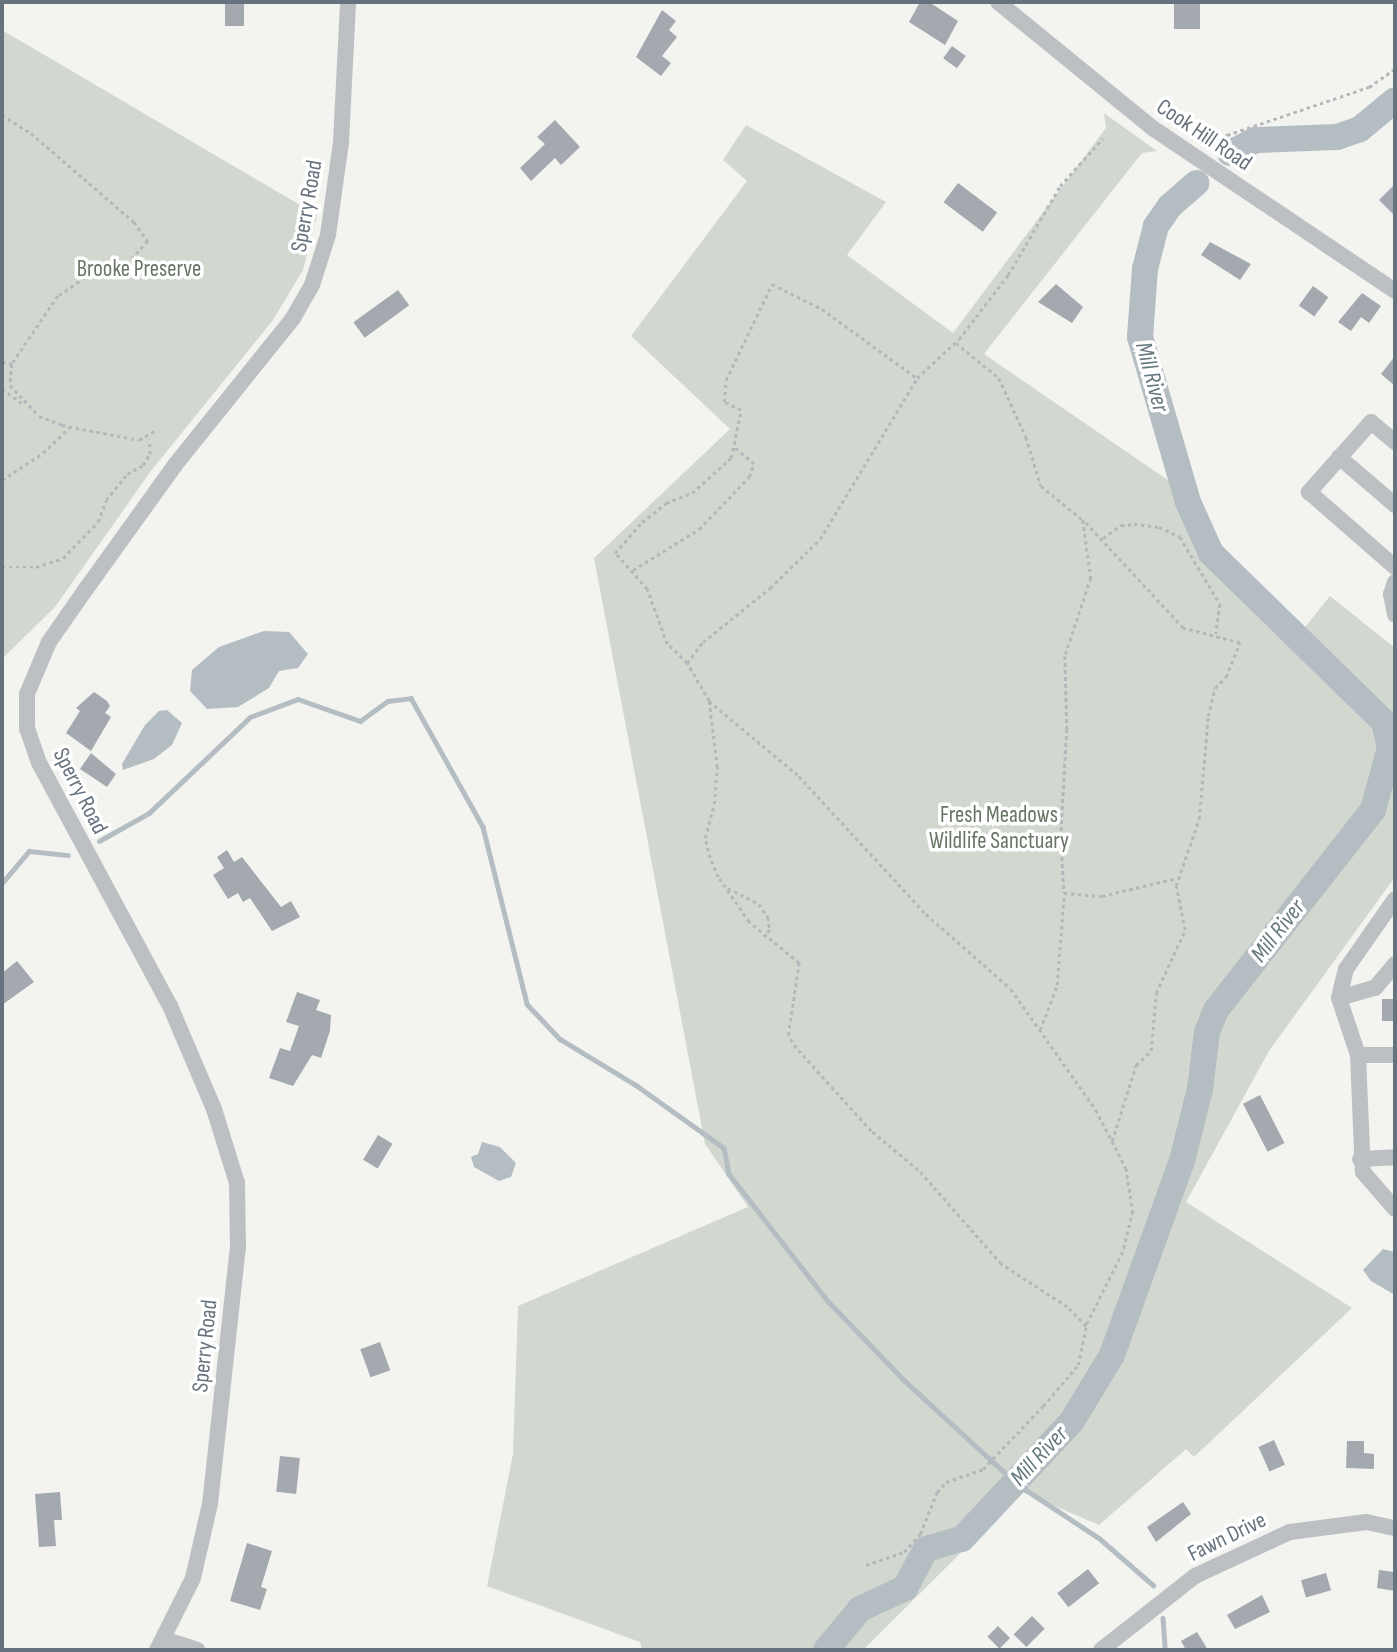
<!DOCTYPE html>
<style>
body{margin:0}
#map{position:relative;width:1397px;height:1652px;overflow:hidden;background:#f3f3f0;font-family:"Sofia Sans Condensed",sans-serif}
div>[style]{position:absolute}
.green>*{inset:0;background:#d2d8d0}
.water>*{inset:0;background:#b4bec2}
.stream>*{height:4.5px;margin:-2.25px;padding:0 2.25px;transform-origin:2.25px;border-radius:2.25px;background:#b4bec2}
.river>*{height:26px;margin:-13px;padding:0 13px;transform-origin:13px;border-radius:13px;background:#b4bec2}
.building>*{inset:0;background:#a3a9ae;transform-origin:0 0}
.path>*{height:2.5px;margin-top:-1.25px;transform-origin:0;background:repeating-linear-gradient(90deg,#b5b8ba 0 3.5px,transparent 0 7px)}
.minor>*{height:16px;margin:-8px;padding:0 8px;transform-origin:8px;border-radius:8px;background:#bdc0c3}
span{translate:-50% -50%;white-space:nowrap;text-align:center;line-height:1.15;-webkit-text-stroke:7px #fff;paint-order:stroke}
.street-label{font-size:23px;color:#66727d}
.park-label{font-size:23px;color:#677564}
.water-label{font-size:24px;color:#677981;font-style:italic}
.frame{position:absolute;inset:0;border:4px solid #66727d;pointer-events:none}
</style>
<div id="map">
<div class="green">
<i style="clip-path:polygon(2px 30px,317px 215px,303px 270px,273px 320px,151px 471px,55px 607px,2px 659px)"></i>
<i style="clip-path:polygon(1104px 113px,1157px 151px,1142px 153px,984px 354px,1178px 487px,1198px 507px,1236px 573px,1298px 636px,1330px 596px,1395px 648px,1395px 877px,1269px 1051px,1186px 1202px,1352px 1308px,1194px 1457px,1186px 1449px,1099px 1525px,1022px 1492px,863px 1650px,642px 1650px,640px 1642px,487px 1586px,513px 1454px,518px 1306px,748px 1207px,705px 1144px,594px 558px,730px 429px,631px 336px,747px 181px,723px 160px,746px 125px,886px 202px,847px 255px,953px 333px,1106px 128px)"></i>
</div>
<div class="water">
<i style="clip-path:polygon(264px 631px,289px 632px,308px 654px,298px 668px,279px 671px,269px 688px,238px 707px,207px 709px,190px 691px,192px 670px,219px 647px)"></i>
<i style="clip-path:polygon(167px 710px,182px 723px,172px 745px,154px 759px,123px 770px,122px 764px,145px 725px,159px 711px)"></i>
<i style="clip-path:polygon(482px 1142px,500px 1147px,516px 1163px,511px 1177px,499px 1181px,474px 1167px,471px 1157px,478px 1154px)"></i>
<i style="clip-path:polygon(1383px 1249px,1395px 1252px,1395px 1295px,1371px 1281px,1363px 1270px)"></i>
</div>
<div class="stream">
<i style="left:99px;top:841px;width:57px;rotate:-29.2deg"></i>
<i style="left:149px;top:813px;width:139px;rotate:-43.5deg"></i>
<i style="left:250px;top:717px;width:51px;rotate:-20.6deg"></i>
<i style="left:298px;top:699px;width:66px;rotate:19.5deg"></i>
<i style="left:360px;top:721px;width:34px;rotate:-36deg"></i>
<i style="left:388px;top:701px;width:23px;rotate:-7deg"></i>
<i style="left:411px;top:698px;width:148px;rotate:60.8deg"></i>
<i style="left:483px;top:827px;width:182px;rotate:76deg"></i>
<i style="left:527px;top:1004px;width:48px;rotate:46.7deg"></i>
<i style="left:560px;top:1039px;width:89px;rotate:31.2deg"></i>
<i style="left:636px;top:1085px;width:108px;rotate:35.6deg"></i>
<i style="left:724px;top:1148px;width:26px;rotate:79deg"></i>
<i style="left:729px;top:1174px;width:161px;rotate:52.1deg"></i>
<i style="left:828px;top:1301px;width:111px;rotate:46.1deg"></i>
<i style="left:905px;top:1381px;width:152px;rotate:42.6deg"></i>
<i style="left:1017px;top:1484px;width:98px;rotate:33.4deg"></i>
<i style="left:1099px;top:1538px;width:72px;rotate:41deg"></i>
<i style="left:2px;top:883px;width:42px;rotate:-49.8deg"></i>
<i style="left:29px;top:851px;width:39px;rotate:6deg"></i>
<i style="left:1163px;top:1618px;width:32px;rotate:86deg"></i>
</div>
<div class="river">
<i style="left:1230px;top:153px;width:29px;rotate:-27deg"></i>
<i style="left:1256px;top:140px;width:81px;rotate:-2.1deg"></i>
<i style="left:1337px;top:137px;width:24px;rotate:-19deg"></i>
<i style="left:1360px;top:129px;width:45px;rotate:-39.6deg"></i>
<i style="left:826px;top:1650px;width:53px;rotate:-50.3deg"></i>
<i style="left:860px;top:1609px;width:50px;rotate:-25deg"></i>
<i style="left:905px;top:1588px;width:44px;rotate:-61.7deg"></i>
<i style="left:926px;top:1549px;width:37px;rotate:-16deg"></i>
<i style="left:962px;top:1539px;width:161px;rotate:-47deg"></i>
<i style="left:1072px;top:1421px;width:77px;rotate:-58.8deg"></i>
<i style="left:1112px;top:1355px;width:206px;rotate:-70.2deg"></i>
<i style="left:1182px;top:1161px;width:74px;rotate:-76deg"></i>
<i style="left:1200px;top:1089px;width:57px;rotate:-83deg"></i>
<i style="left:1207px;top:1032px;width:24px;rotate:-68deg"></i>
<i style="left:1216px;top:1010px;width:254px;rotate:-51.9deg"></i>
<i style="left:1373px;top:810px;width:64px;rotate:-74.7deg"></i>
<i style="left:1390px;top:748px;width:27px;rotate:-103deg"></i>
<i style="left:1384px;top:722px;width:242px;rotate:-135.7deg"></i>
<i style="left:1211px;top:553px;width:56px;rotate:-114.3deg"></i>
<i style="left:1188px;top:502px;width:172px;rotate:-106.2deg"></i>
<i style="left:1140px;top:337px;width:68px;rotate:-85.8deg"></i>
<i style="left:1145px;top:269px;width:44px;rotate:-75.7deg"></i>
<i style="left:1156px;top:226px;width:24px;rotate:-55deg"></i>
<i style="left:1170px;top:206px;width:35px;rotate:-41deg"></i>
</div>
<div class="building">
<i style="left:225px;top:2px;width:19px;height:24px"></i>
<i style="clip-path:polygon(920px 2px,929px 2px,958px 21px,945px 45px,909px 22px)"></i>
<i style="left:1174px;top:2px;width:26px;height:27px"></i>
<i style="clip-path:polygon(662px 10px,676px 21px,669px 30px,677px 37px,662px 56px,671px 63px,661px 76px,636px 57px)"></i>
<i style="left:952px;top:46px;width:17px;height:15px;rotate:36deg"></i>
<i style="clip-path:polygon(555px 120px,580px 147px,561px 165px,555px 158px,531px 181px,520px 168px,545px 144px,537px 137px)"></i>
<i style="left:958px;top:183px;width:49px;height:24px;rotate:37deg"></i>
<i style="clip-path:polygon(1395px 184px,1395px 216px,1379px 200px)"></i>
<i style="clip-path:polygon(1210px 242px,1251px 264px,1240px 280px,1201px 255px)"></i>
<i style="clip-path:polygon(1056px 284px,1083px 307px,1072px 323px,1038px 302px)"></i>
<i style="left:1313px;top:286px;width:19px;height:24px;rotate:36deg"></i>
<i style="left:398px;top:290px;width:19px;height:55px;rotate:54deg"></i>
<i style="clip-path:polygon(1362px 293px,1381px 306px,1369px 323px,1361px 317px,1351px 331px,1338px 322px)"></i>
<i style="clip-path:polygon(1395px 356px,1395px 386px,1381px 374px)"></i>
<i style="clip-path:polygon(94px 692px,107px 701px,110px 706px,105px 713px,111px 717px,91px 751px,66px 733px,80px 711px,76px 708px)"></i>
<i style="clip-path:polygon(91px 753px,116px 774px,107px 787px,80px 769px)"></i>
<i style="clip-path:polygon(227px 850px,234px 862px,242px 857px,281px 907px,291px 901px,300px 917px,272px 931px,250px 898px,243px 902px,238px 893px,228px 899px,213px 875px,224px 868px,217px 857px)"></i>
<i style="clip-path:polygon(17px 961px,34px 982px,2px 1005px,2px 973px)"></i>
<i style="clip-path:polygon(297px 992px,320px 1000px,316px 1010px,331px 1015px,330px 1031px,321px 1058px,312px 1055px,293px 1086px,269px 1078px,280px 1048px,290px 1051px,299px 1026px,286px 1022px)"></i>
<i style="left:1395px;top:999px;width:22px;height:13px;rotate:90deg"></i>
<i style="left:1260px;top:1095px;width:54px;height:19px;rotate:63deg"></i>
<i style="left:378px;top:1135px;width:17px;height:29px;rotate:31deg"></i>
<i style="left:380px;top:1342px;width:30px;height:21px;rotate:70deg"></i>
<i style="left:1274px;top:1440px;width:27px;height:17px;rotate:66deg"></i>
<i style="clip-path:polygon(1347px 1441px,1364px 1441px,1364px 1453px,1374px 1454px,1374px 1469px,1346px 1468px)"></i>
<i style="left:280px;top:1456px;width:20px;height:36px;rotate:6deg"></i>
<i style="clip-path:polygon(60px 1492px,62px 1520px,54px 1520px,56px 1546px,39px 1547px,35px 1494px)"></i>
<i style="clip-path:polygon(1183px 1502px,1191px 1514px,1156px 1542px,1147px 1527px)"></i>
<i style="clip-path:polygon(247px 1543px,272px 1551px,261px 1587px,267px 1589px,260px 1610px,230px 1601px)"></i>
<i style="left:1088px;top:1569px;width:18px;height:39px;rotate:52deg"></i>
<i style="clip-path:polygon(1379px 1570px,1395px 1572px,1395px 1591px,1377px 1588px)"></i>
<i style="left:1326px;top:1573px;width:18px;height:26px;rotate:74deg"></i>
<i style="clip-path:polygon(1262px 1595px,1270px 1612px,1235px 1629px,1227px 1615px)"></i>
<i style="left:1032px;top:1616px;width:18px;height:26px;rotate:45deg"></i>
<i style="left:998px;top:1626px;width:17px;height:15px;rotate:45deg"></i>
<i style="clip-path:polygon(1197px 1632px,1208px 1650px,1186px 1650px,1181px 1641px)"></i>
</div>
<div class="path">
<i style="left:2px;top:115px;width:34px;rotate:32deg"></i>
<i style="left:31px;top:133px;width:136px;rotate:40.8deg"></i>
<i style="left:134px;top:222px;width:24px;rotate:54deg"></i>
<i style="left:148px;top:241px;width:30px;rotate:132deg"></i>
<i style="left:128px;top:263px;width:39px;rotate:163deg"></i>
<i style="left:91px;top:274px;width:40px;rotate:146deg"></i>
<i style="left:58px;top:296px;width:82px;rotate:124.1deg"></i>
<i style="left:12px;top:364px;width:21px;rotate:95deg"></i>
<i style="left:10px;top:385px;width:42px;rotate:46.9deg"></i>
<i style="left:39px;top:416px;width:25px;rotate:21deg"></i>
<i style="left:62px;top:425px;width:78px;rotate:11deg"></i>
<i style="left:139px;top:440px;width:20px;rotate:-30deg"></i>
<i style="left:1205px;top:146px;width:25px;rotate:-27deg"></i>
<i style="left:1227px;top:135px;width:150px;rotate:-18.7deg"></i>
<i style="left:1369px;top:87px;width:32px;rotate:-35deg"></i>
<i style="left:956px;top:343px;width:55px;rotate:39.1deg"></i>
<i style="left:999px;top:378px;width:65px;rotate:65.4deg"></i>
<i style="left:1026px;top:437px;width:51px;rotate:73deg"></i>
<i style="left:1041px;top:486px;width:54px;rotate:39deg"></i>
<i style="left:2px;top:362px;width:10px;rotate:11deg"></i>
<i style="left:2px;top:389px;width:24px;rotate:35deg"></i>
<i style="left:2px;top:480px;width:49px;rotate:-33.4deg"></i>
<i style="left:43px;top:453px;width:40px;rotate:-44deg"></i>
<i style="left:1103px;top:538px;width:22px;rotate:-36deg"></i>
<i style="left:1121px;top:525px;width:13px;rotate:-4deg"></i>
<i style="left:1134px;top:524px;width:25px;rotate:7deg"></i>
<i style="left:1159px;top:527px;width:23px;rotate:25deg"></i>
<i style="left:1180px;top:537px;width:78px;rotate:59.2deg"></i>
<i style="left:1220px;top:604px;width:30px;rotate:98deg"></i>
<i style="left:2px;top:567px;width:34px"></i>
<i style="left:36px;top:567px;width:28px;rotate:-18deg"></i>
<i style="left:63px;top:558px;width:50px;rotate:-45.8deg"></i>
<i style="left:98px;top:522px;width:23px;rotate:-70deg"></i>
<i style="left:106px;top:500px;width:33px;rotate:-51deg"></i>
<i style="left:127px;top:474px;width:18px;rotate:-29deg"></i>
<i style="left:143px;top:465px;width:13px;rotate:-58deg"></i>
<i style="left:150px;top:454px;width:15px;rotate:-94deg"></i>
<i style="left:633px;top:570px;width:78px;rotate:-31.8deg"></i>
<i style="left:699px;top:529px;width:72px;rotate:-46.1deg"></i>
<i style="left:749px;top:477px;width:14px;rotate:-69deg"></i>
<i style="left:754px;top:464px;width:25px;rotate:-140deg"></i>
<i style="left:687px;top:663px;width:26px;rotate:-53deg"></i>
<i style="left:703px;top:642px;width:86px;rotate:-38.9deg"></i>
<i style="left:770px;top:588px;width:70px;rotate:-44.4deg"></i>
<i style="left:820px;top:539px;width:188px;rotate:-58.9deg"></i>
<i style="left:917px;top:378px;width:57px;rotate:-42.9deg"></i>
<i style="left:959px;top:339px;width:81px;rotate:-52.6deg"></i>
<i style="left:1008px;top:275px;width:103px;rotate:-59.7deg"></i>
<i style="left:1060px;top:186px;width:64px;rotate:-48.1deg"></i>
<i style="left:709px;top:701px;width:117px;rotate:39.8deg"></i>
<i style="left:799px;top:776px;width:188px;rotate:47.4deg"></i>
<i style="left:926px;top:914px;width:113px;rotate:41.4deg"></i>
<i style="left:1011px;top:989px;width:148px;rotate:54.9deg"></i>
<i style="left:1096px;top:1110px;width:65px;rotate:62.7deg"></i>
<i style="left:1126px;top:1168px;width:44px;rotate:80.8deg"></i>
<i style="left:1133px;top:1211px;width:42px;rotate:103.7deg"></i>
<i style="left:1123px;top:1252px;width:83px;rotate:116.6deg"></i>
<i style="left:728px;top:888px;width:35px;rotate:27deg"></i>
<i style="left:759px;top:904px;width:16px;rotate:55deg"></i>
<i style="left:768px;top:917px;width:13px;rotate:81deg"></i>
<i style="left:770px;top:930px;width:9px;rotate:131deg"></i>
<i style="left:1040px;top:1030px;width:48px;rotate:-69.3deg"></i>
<i style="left:1057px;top:985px;width:92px;rotate:-85.6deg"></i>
<i style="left:1112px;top:1141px;width:80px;rotate:-72.5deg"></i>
<i style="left:1136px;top:1065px;width:21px;rotate:-43deg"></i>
<i style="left:1151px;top:1051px;width:58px;rotate:-85.1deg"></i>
<i style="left:1156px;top:993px;width:69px;rotate:-65.3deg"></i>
<i style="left:1185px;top:930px;width:45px;rotate:-101.6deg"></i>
<i style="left:1176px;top:886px;width:71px;rotate:-71.1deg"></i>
<i style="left:1199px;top:819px;width:103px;rotate:-85deg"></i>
<i style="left:1208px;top:716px;width:29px;rotate:-76deg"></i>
<i style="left:1215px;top:688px;width:16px;rotate:-45deg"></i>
<i style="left:1226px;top:677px;width:37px;rotate:-68deg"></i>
<i style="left:1240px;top:643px;width:59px;rotate:-165.3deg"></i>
<i style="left:1183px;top:628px;width:147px;rotate:-132.8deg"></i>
<i style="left:1083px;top:520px;width:59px;rotate:82.1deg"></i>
<i style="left:1091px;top:578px;width:82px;rotate:108.4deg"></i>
<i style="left:1065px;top:656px;width:73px;rotate:88.4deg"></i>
<i style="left:1067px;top:729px;width:107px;rotate:93.2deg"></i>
<i style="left:1061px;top:836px;width:57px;rotate:87deg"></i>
<i style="left:1064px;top:893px;width:38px;rotate:5deg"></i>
<i style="left:1102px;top:896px;width:77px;rotate:-13.5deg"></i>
<i style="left:866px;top:1565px;width:40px;rotate:-18.9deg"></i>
<i style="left:904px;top:1552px;width:24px;rotate:-48deg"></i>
<i style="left:920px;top:1534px;width:45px;rotate:-68deg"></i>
<i style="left:937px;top:1492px;width:13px;rotate:-48deg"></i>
<i style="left:946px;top:1482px;width:39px;rotate:-19deg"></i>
<i style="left:983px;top:1469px;width:87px;rotate:-46.4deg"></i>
<i style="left:1043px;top:1406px;width:54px;rotate:-49.5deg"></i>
<i style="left:1078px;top:1365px;width:40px;rotate:-78deg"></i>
<i style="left:1086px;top:1326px;width:27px;rotate:-135deg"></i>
<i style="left:1067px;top:1307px;width:79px;rotate:-146.9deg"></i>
<i style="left:1001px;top:1264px;width:125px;rotate:-131.4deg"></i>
<i style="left:918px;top:1170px;width:61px;rotate:-140.3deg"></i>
<i style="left:871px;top:1131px;width:112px;rotate:-132.1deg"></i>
<i style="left:796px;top:1048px;width:15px;rotate:-122deg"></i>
<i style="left:788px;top:1035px;width:73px;rotate:-81.3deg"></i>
<i style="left:799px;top:963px;width:65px;rotate:-140.6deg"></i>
<i style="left:749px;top:922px;width:55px;rotate:-124.6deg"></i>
<i style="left:718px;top:877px;width:21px;rotate:-113deg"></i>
<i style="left:710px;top:858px;width:21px;rotate:-104deg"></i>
<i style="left:705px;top:838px;width:35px;rotate:-75deg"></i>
<i style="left:714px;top:804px;width:37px;rotate:-85deg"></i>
<i style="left:717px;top:767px;width:66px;rotate:-96.9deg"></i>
<i style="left:709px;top:701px;width:44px;rotate:-120.1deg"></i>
<i style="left:687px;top:663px;width:28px;rotate:-136deg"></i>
<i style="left:667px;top:644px;width:59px;rotate:-110deg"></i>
<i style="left:647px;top:589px;width:48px;rotate:-131.6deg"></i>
<i style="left:615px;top:553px;width:41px;rotate:-48.9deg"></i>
<i style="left:642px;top:522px;width:31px;rotate:-38deg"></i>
<i style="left:666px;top:503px;width:28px;rotate:-21deg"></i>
<i style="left:692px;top:493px;width:52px;rotate:-41.9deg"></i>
<i style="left:731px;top:458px;width:49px;rotate:-78.2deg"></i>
<i style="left:741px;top:410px;width:19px;rotate:-155deg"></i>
<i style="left:724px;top:402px;width:22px;rotate:-85deg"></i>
<i style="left:726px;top:380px;width:106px;rotate:-64.4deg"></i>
<i style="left:772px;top:284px;width:56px;rotate:26.6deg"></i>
<i style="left:822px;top:309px;width:117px;rotate:36deg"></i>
</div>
<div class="minor">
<i style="left:998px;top:2px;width:198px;rotate:39.2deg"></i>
<i style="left:1151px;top:127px;width:294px;rotate:33.9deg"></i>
<i style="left:1395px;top:442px;width:31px;rotate:-140deg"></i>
<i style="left:1371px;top:422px;width:94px;rotate:131.5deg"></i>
<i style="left:1309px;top:492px;width:114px;rotate:41.1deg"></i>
<i style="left:1339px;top:457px;width:74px;rotate:40.6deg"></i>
<i style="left:1395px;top:582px;width:13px;rotate:108deg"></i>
<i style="left:1391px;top:594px;width:21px;rotate:79deg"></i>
<i style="left:1339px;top:998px;width:37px;rotate:-16deg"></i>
<i style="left:1375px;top:988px;width:31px;rotate:-50deg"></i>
<i style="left:1358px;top:1055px;width:60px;rotate:-108.4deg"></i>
<i style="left:1339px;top:998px;width:17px;rotate:-77deg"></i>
<i style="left:1343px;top:981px;width:12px;rotate:-76deg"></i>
<i style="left:1346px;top:969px;width:85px;rotate:-55deg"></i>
<i style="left:1395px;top:1055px;width:37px;rotate:180deg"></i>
<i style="left:1358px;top:1055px;width:117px;rotate:87.6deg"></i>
<i style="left:1363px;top:1172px;width:49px;rotate:49.1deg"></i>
<i style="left:1360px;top:1159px;width:35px;rotate:-3deg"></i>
<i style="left:164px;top:1639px;width:35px;rotate:18deg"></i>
<i style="left:157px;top:1650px;width:80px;rotate:-63.4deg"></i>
<i style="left:193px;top:1578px;width:76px;rotate:-77.1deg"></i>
<i style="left:210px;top:1504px;width:259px;rotate:-83.8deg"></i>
<i style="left:238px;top:1247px;width:64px;rotate:-90.9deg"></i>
<i style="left:237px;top:1183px;width:77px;rotate:-107.3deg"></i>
<i style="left:214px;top:1109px;width:112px;rotate:-113.1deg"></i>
<i style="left:170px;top:1006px;width:276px;rotate:-118.3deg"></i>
<i style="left:39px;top:763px;width:36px;rotate:-109deg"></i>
<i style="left:27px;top:729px;width:35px;rotate:-90deg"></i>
<i style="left:27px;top:694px;width:56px;rotate:-67.1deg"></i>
<i style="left:49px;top:642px;width:65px;rotate:-55.1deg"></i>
<i style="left:86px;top:589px;width:153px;rotate:-54.3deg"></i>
<i style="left:175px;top:465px;width:189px;rotate:-51.2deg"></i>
<i style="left:293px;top:318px;width:38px;rotate:-60deg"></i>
<i style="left:312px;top:285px;width:52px;rotate:-72.3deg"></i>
<i style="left:328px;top:235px;width:94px;rotate:-82deg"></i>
<i style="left:341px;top:142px;width:140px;rotate:-87.1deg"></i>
<i style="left:1101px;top:1650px;width:120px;rotate:-38.2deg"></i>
<i style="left:1195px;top:1576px;width:105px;rotate:-24.9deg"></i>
<i style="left:1290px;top:1532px;width:77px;rotate:-7.5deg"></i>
<i style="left:1366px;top:1522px;width:30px;rotate:12deg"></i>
</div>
<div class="street-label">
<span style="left:1204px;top:135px;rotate:34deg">Cook Hill Road</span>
<span style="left:307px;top:206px;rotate:-80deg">Sperry Road</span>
<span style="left:80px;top:791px;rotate:63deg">Sperry Road</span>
<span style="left:205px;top:1346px;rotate:-84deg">Sperry Road</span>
<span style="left:1227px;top:1537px;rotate:-26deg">Fawn Drive</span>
</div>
<div class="park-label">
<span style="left:139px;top:269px">Brooke Preserve</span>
<span style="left:999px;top:828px">Fresh Meadows<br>Wildlife Sanctuary</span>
</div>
<div class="water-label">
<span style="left:1152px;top:377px;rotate:75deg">Mill River</span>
<span style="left:1278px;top:931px;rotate:-52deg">Mill River</span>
<span style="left:1039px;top:1456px;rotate:-47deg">Mill River</span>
</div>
<div class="frame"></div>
</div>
